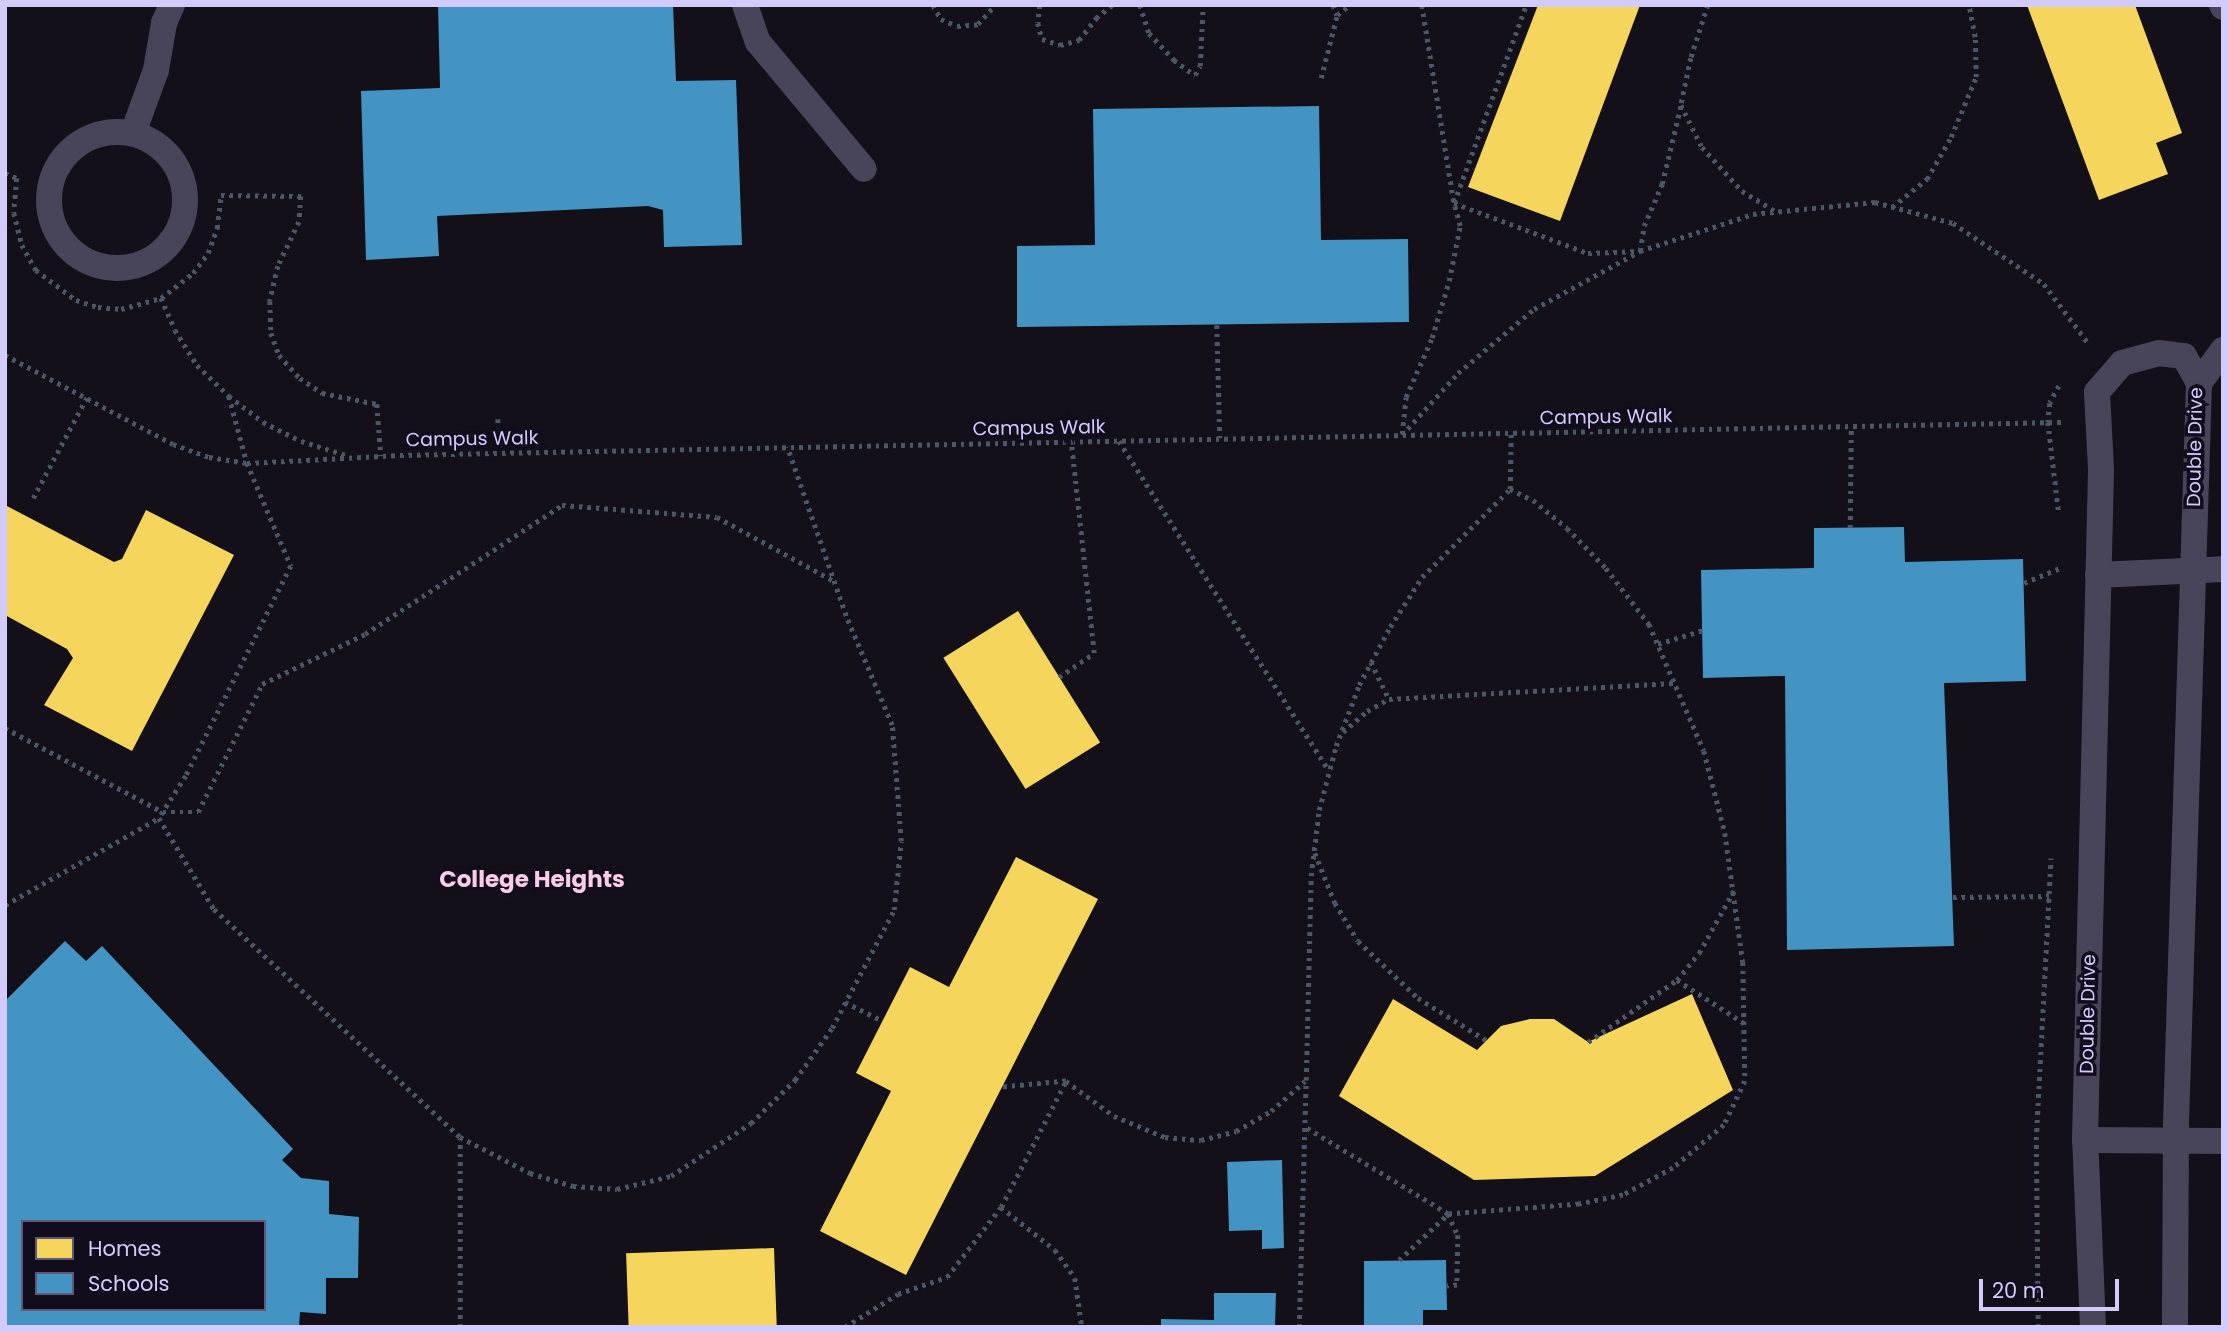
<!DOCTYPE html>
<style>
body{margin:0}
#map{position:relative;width:2228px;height:1332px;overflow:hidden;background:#13101a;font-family:Poppins,sans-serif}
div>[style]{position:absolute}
.homes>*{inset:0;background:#f6d55c;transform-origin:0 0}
.schools>*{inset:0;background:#4393c3}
.path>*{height:4.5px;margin-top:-2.25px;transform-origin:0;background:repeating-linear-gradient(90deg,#4c5765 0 3.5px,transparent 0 8.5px)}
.lane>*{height:26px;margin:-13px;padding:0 13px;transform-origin:13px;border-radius:13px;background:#48455a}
.lane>.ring{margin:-13px;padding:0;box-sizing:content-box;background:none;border:26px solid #48455a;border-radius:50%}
span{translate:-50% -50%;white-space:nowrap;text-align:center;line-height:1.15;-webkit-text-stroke:7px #110d1d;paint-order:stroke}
.street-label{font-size:19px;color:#d4cbfd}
.quarter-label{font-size:23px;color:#fdcde8;font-weight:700}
.frame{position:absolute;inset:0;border:7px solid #d4cbfd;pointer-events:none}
.legend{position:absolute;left:21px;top:1220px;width:245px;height:91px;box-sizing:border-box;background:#110d1d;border:2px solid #5f5977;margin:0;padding:9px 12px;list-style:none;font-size:21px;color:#d4cbfd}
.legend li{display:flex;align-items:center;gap:14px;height:35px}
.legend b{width:35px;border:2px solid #5f5977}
.scale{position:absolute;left:1979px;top:1279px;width:140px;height:32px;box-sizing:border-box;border:4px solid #d4cbfd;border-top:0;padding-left:9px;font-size:21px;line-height:24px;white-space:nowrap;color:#d4cbfd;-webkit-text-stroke:5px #110d1d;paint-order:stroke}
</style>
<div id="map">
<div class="homes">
<i style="clip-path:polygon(1538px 5px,1640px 5px,1560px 221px,1468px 187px)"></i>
<i style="clip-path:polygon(2027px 5px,2135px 5px,2182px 133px,2156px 143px,2168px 174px,2099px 200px)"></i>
<i style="clip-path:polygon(5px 505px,114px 562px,122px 559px,146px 510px,234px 555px,132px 751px,44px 705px,73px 658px,67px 649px,5px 615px)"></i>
<i style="left:1018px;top:611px;width:155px;height:88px;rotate:58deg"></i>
<i style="clip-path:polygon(1016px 857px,1098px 899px,906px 1275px,820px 1231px,891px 1091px,856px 1073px,910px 967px,949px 987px)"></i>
<i style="clip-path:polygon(1692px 994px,1733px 1090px,1595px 1176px,1474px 1180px,1339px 1096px,1393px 999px,1477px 1050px,1501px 1026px,1530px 1019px,1554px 1019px,1588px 1042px)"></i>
<i style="left:774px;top:1248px;width:79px;height:148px;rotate:88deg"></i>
</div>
<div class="schools">
<i style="clip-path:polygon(438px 5px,673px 5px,676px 81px,736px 80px,742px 245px,664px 247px,663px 210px,648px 206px,437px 216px,439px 256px,366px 260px,361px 91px,440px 88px)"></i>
<i style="clip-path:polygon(1319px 106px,1321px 240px,1408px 239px,1409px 322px,1017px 327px,1017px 246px,1095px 245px,1093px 109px)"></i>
<i style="clip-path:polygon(1904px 527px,1905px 562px,2023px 559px,2026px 681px,1944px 683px,1954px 946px,1787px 950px,1785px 676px,1703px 678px,1701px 570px,1814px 568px,1814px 528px)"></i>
<i style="clip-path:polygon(evenodd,65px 941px,86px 961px,102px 946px,293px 1149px,282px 1160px,301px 1178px,329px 1181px,329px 1214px,359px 1217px,358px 1278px,326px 1278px,326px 1314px,300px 1312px,299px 1327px,5px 1327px,5px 1001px,65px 941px,23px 1222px,264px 1222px,264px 1309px,23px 1309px,23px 1222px)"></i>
<i style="clip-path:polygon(1282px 1160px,1284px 1248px,1262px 1249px,1262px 1230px,1229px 1231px,1227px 1162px)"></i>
<i style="clip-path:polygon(1446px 1260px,1447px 1310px,1423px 1310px,1423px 1327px,1364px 1327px,1364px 1261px)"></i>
<i style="clip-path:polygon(1214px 1293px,1276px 1293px,1275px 1327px,1161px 1327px,1161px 1319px,1214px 1320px)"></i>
</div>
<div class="path">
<i style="left:933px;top:5px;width:16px;rotate:60deg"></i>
<i style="left:941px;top:19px;width:17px;rotate:24deg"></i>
<i style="left:957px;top:26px;width:21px;rotate:-5deg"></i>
<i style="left:978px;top:24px;width:25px;rotate:-48deg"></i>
<i style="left:1040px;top:5px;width:18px;rotate:96deg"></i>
<i style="left:1038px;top:23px;width:16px;rotate:76deg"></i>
<i style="left:1042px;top:39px;width:19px;rotate:18deg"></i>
<i style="left:1060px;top:45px;width:20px;rotate:-15deg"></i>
<i style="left:1079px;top:40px;width:28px;rotate:-52deg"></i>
<i style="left:1096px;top:18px;width:21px;rotate:-39deg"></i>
<i style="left:1140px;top:5px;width:29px;rotate:72deg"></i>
<i style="left:1149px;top:33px;width:37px;rotate:47deg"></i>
<i style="left:1174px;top:60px;width:26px;rotate:36deg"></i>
<i style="left:1195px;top:75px;width:10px;rotate:-61deg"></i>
<i style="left:1200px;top:66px;width:61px;rotate:-87.2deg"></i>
<i style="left:1333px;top:5px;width:11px;rotate:68deg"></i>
<i style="left:1337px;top:15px;width:16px;rotate:-38deg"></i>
<i style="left:1422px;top:5px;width:201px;rotate:80.8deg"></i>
<i style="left:1454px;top:203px;width:143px;rotate:20.5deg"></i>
<i style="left:1588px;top:253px;width:52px;rotate:-2.2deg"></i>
<i style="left:1640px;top:251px;width:25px;rotate:-81deg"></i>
<i style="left:1644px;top:226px;width:46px;rotate:-66.8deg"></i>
<i style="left:1662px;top:184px;width:81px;rotate:-76.5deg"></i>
<i style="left:1708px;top:5px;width:56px;rotate:107.8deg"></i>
<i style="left:1691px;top:58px;width:48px;rotate:102deg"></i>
<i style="left:1681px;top:105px;width:47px;rotate:63.4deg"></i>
<i style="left:1702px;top:147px;width:59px;rotate:47.7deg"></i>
<i style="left:1742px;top:191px;width:39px;rotate:31deg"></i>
<i style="left:1321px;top:78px;width:65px;rotate:-75.7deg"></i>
<i style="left:5px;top:173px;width:13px;rotate:23deg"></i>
<i style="left:17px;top:178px;width:35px;rotate:95deg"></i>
<i style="left:14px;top:213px;width:33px;rotate:76deg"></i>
<i style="left:22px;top:245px;width:29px;rotate:61deg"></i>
<i style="left:36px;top:270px;width:50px;rotate:36.9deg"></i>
<i style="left:76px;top:300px;width:23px;rotate:18deg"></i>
<i style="left:98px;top:307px;width:23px;rotate:5deg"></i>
<i style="left:121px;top:309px;width:41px;rotate:-15.4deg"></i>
<i style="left:161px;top:298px;width:41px;rotate:-38deg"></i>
<i style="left:193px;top:273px;width:25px;rotate:-53deg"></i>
<i style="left:208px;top:253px;width:27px;rotate:-70deg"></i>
<i style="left:217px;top:228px;width:33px;rotate:-83deg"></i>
<i style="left:221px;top:195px;width:80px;rotate:0.7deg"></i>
<i style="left:301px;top:196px;width:26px;rotate:94deg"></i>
<i style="left:299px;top:222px;width:49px;rotate:115.5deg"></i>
<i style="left:278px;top:266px;width:36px;rotate:103deg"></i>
<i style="left:270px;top:301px;width:32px;rotate:88deg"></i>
<i style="left:271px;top:333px;width:23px;rotate:70deg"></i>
<i style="left:279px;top:355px;width:31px;rotate:48deg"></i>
<i style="left:300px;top:378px;width:27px;rotate:34deg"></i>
<i style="left:322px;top:393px;width:56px;rotate:11.3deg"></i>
<i style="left:377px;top:404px;width:52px;rotate:85.6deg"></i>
<i style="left:1892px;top:207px;width:45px;rotate:-38.7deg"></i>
<i style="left:1927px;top:179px;width:48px;rotate:-60.3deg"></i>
<i style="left:1951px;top:137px;width:65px;rotate:-67.4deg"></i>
<i style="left:1976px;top:77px;width:40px;rotate:-91.4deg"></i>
<i style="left:1975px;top:37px;width:33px;rotate:-101deg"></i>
<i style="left:161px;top:298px;width:35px;rotate:66deg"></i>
<i style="left:175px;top:330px;width:41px;rotate:57.8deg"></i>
<i style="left:197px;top:365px;width:45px;rotate:44.1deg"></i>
<i style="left:229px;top:396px;width:43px;rotate:37.4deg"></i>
<i style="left:263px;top:422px;width:42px;rotate:26.6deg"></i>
<i style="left:301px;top:441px;width:50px;rotate:17.4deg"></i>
<i style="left:1217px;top:325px;width:113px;rotate:88.5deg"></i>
<i style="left:5px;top:355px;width:190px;rotate:27.9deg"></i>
<i style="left:173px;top:444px;width:38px;rotate:20deg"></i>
<i style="left:209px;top:457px;width:38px;rotate:9deg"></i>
<i style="left:247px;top:463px;width:153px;rotate:-3deg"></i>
<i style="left:400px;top:455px;width:1663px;rotate:-1.14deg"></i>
<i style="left:2059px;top:386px;width:19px;rotate:118deg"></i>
<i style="left:2050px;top:403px;width:19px;rotate:96deg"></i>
<i style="left:2048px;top:422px;width:93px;rotate:83.2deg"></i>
<i style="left:229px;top:396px;width:69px;rotate:75deg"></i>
<i style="left:247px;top:463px;width:112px;rotate:66.9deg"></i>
<i style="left:291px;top:566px;width:235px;rotate:116.6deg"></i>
<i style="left:186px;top:776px;width:50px;rotate:122.7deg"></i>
<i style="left:159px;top:818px;width:106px;rotate:58.9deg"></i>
<i style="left:214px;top:909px;width:335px;rotate:42.8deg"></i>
<i style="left:460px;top:1137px;width:79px;rotate:27.2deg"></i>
<i style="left:530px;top:1173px;width:45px;rotate:16.8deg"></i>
<i style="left:573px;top:1186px;width:44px;rotate:3.9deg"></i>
<i style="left:617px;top:1189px;width:56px;rotate:-13.5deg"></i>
<i style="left:671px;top:1176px;width:96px;rotate:-33.5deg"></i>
<i style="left:751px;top:1123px;width:62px;rotate:-44.3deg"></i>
<i style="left:795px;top:1080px;width:64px;rotate:-54.6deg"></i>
<i style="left:832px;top:1028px;width:133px;rotate:-62.3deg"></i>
<i style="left:894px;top:910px;width:69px;rotate:-84.2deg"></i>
<i style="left:901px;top:841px;width:116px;rotate:-94.4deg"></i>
<i style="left:892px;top:725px;width:118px;rotate:-112.9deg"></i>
<i style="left:846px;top:616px;width:179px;rotate:-109.2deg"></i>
<i style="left:498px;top:419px;width:33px;rotate:87deg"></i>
<i style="left:1402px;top:434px;width:37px;rotate:-84deg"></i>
<i style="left:1406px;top:397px;width:64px;rotate:-66.2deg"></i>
<i style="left:1432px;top:338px;width:59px;rotate:-73.4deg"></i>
<i style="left:1449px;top:281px;width:56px;rotate:-78.7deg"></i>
<i style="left:1460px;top:226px;width:24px;rotate:-105deg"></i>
<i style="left:1454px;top:203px;width:211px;rotate:-70deg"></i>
<i style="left:1402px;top:435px;width:84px;rotate:-47.9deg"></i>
<i style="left:1458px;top:373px;width:99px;rotate:-40.1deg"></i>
<i style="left:1534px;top:309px;width:121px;rotate:-28.7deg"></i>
<i style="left:1640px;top:251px;width:119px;rotate:-18.1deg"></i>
<i style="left:1753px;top:214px;width:123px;rotate:-5.6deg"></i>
<i style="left:1875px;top:202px;width:81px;rotate:15.1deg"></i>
<i style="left:1953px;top:223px;width:110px;rotate:33.8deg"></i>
<i style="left:2044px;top:284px;width:75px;rotate:53.1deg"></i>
<i style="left:1119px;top:441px;width:391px;rotate:57.5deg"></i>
<i style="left:1510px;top:489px;width:56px;rotate:-89deg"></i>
<i style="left:33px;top:498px;width:115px;rotate:-61.9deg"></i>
<i style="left:1850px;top:528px;width:102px;rotate:-89.4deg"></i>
<i style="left:2024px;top:583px;width:41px;rotate:-22.8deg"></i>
<i style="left:1658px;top:644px;width:47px;rotate:-17.3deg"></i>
<i style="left:1371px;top:662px;width:41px;rotate:64.1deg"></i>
<i style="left:1059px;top:677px;width:42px;rotate:-34.4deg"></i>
<i style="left:1094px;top:653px;width:212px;rotate:-96.2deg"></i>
<i style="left:5px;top:728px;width:179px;rotate:28deg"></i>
<i style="left:163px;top:812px;width:35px"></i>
<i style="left:198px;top:812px;width:143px;rotate:-63.4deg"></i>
<i style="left:262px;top:684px;width:114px;rotate:-25.9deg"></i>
<i style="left:365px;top:634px;width:235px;rotate:-33.2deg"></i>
<i style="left:562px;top:505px;width:155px;rotate:4.4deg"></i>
<i style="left:717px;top:517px;width:133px;rotate:28.7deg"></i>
<i style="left:1343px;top:732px;width:32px;rotate:-41deg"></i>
<i style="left:1367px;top:711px;width:25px;rotate:-29deg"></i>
<i style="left:1389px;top:699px;width:285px;rotate:-3.2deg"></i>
<i style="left:1315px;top:853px;width:54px;rotate:68.2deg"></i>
<i style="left:1335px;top:903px;width:44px;rotate:58.8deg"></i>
<i style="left:1358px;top:941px;width:83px;rotate:43.5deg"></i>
<i style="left:1418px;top:998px;width:80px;rotate:31.7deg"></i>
<i style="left:1953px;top:897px;width:96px;rotate:-0.6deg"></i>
<i style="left:5px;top:905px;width:177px;rotate:-29.5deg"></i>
<i style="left:1677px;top:980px;width:80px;rotate:32.7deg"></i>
<i style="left:845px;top:1002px;width:42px;rotate:26.6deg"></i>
<i style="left:1588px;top:1042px;width:108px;rotate:-34.9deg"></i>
<i style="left:1677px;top:980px;width:35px;rotate:-51deg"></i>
<i style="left:1699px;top:953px;width:72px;rotate:-60.9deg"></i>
<i style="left:1066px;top:1081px;width:59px;rotate:36.1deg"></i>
<i style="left:1114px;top:1116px;width:55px;rotate:22.4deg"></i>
<i style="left:1165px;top:1137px;width:36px;rotate:5deg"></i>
<i style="left:1201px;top:1140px;width:36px;rotate:-14deg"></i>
<i style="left:1236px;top:1131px;width:40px;rotate:-29.7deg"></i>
<i style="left:1271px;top:1111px;width:45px;rotate:-41.4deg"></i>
<i style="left:1001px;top:1207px;width:69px;rotate:38.5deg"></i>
<i style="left:1055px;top:1250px;width:34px;rotate:54deg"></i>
<i style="left:1075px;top:1278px;width:49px;rotate:81.9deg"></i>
<i style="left:1399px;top:1260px;width:67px;rotate:-43.2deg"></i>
<i style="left:1448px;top:1214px;width:23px;rotate:65deg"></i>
<i style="left:1458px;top:1235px;width:50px;rotate:91.1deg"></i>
<i style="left:1457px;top:1285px;width:10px;rotate:174deg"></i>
<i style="left:460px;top:1327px;width:189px;rotate:-90deg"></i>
<i style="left:845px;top:1327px;width:62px;rotate:-31.9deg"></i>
<i style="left:898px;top:1294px;width:52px;rotate:-19.1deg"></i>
<i style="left:947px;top:1277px;width:88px;rotate:-52.4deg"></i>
<i style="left:1001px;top:1207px;width:142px;rotate:-62.7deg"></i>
<i style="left:1066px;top:1081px;width:64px;rotate:174.6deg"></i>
<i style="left:1299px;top:1327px;width:247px;rotate:-88.4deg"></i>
<i style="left:1306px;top:1080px;width:204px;rotate:-88.6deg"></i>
<i style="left:1311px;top:876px;width:66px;rotate:-83.1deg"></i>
<i style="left:1319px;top:810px;width:66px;rotate:-75.1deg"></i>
<i style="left:1336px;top:746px;width:65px;rotate:-69.3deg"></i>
<i style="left:1359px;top:685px;width:66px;rotate:-61.9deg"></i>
<i style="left:1390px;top:627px;width:59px;rotate:-57.4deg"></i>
<i style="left:1422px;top:577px;width:124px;rotate:-45deg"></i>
<i style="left:1510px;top:489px;width:25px;rotate:26deg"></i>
<i style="left:1533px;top:500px;width:44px;rotate:39.5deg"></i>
<i style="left:1567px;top:528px;width:56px;rotate:45.7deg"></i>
<i style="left:1606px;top:568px;width:71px;rotate:52.5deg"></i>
<i style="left:1649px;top:624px;width:138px;rotate:66.6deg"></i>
<i style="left:1704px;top:751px;width:85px;rotate:75.6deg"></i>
<i style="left:1725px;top:833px;width:130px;rotate:82.1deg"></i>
<i style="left:1743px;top:962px;width:119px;rotate:89deg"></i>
<i style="left:1745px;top:1081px;width:49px;rotate:115.5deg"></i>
<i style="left:1724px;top:1125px;width:67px;rotate:139.9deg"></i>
<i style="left:1673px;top:1168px;width:57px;rotate:151.6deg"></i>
<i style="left:1623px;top:1195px;width:45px;rotate:168.4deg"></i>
<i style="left:1579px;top:1204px;width:131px;rotate:175.6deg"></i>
<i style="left:1448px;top:1214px;width:167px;rotate:-148.7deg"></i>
<i style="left:2038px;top:1327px;width:187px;rotate:-90.6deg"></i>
<i style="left:2036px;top:1140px;width:282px;rotate:-87deg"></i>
</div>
<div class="lane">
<i style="left:745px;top:5px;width:39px;rotate:71deg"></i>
<i style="left:758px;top:42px;width:165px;rotate:50.2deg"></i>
<i style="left:2222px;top:5px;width:2px;rotate:63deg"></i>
<i class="ring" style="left:49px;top:132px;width:110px;height:110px"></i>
<i style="left:133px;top:133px;width:67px;rotate:-69.9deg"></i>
<i style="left:156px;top:70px;width:48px;rotate:-80.3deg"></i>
<i style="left:164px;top:23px;width:20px;rotate:-66deg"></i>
<i style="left:2199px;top:383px;width:41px;rotate:-54deg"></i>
<i style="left:2098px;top:575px;width:125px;rotate:-2.7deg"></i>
<i style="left:2085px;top:1140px;width:138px;rotate:0.4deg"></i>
<i style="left:2093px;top:1327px;width:187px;rotate:-92.4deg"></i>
<i style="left:2085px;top:1140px;width:671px;rotate:-88.63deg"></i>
<i style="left:2101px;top:469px;width:77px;rotate:-93deg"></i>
<i style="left:2097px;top:392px;width:38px;rotate:-49deg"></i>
<i style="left:2122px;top:363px;width:38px;rotate:-15deg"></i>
<i style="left:2159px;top:353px;width:25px;rotate:7deg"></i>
<i style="left:2184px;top:356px;width:31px;rotate:61deg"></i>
<i style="left:2199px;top:383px;width:741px;rotate:91.78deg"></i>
<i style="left:2176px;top:1124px;width:203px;rotate:90.3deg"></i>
</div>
<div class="street-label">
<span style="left:1606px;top:417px;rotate:-1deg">Campus Walk</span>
<span style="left:1039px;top:428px;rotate:-1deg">Campus Walk</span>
<span style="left:472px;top:439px;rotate:-1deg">Campus Walk</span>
<span style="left:2195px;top:447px;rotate:-89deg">Double Drive</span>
<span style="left:2088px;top:1014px;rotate:-89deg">Double Drive</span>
</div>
<div class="quarter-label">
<span style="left:532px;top:879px">College Heights</span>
</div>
<div class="frame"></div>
<ul class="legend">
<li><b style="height:19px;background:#f6d55c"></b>Homes</li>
<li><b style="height:19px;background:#4393c3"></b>Schools</li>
</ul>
<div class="scale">20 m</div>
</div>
